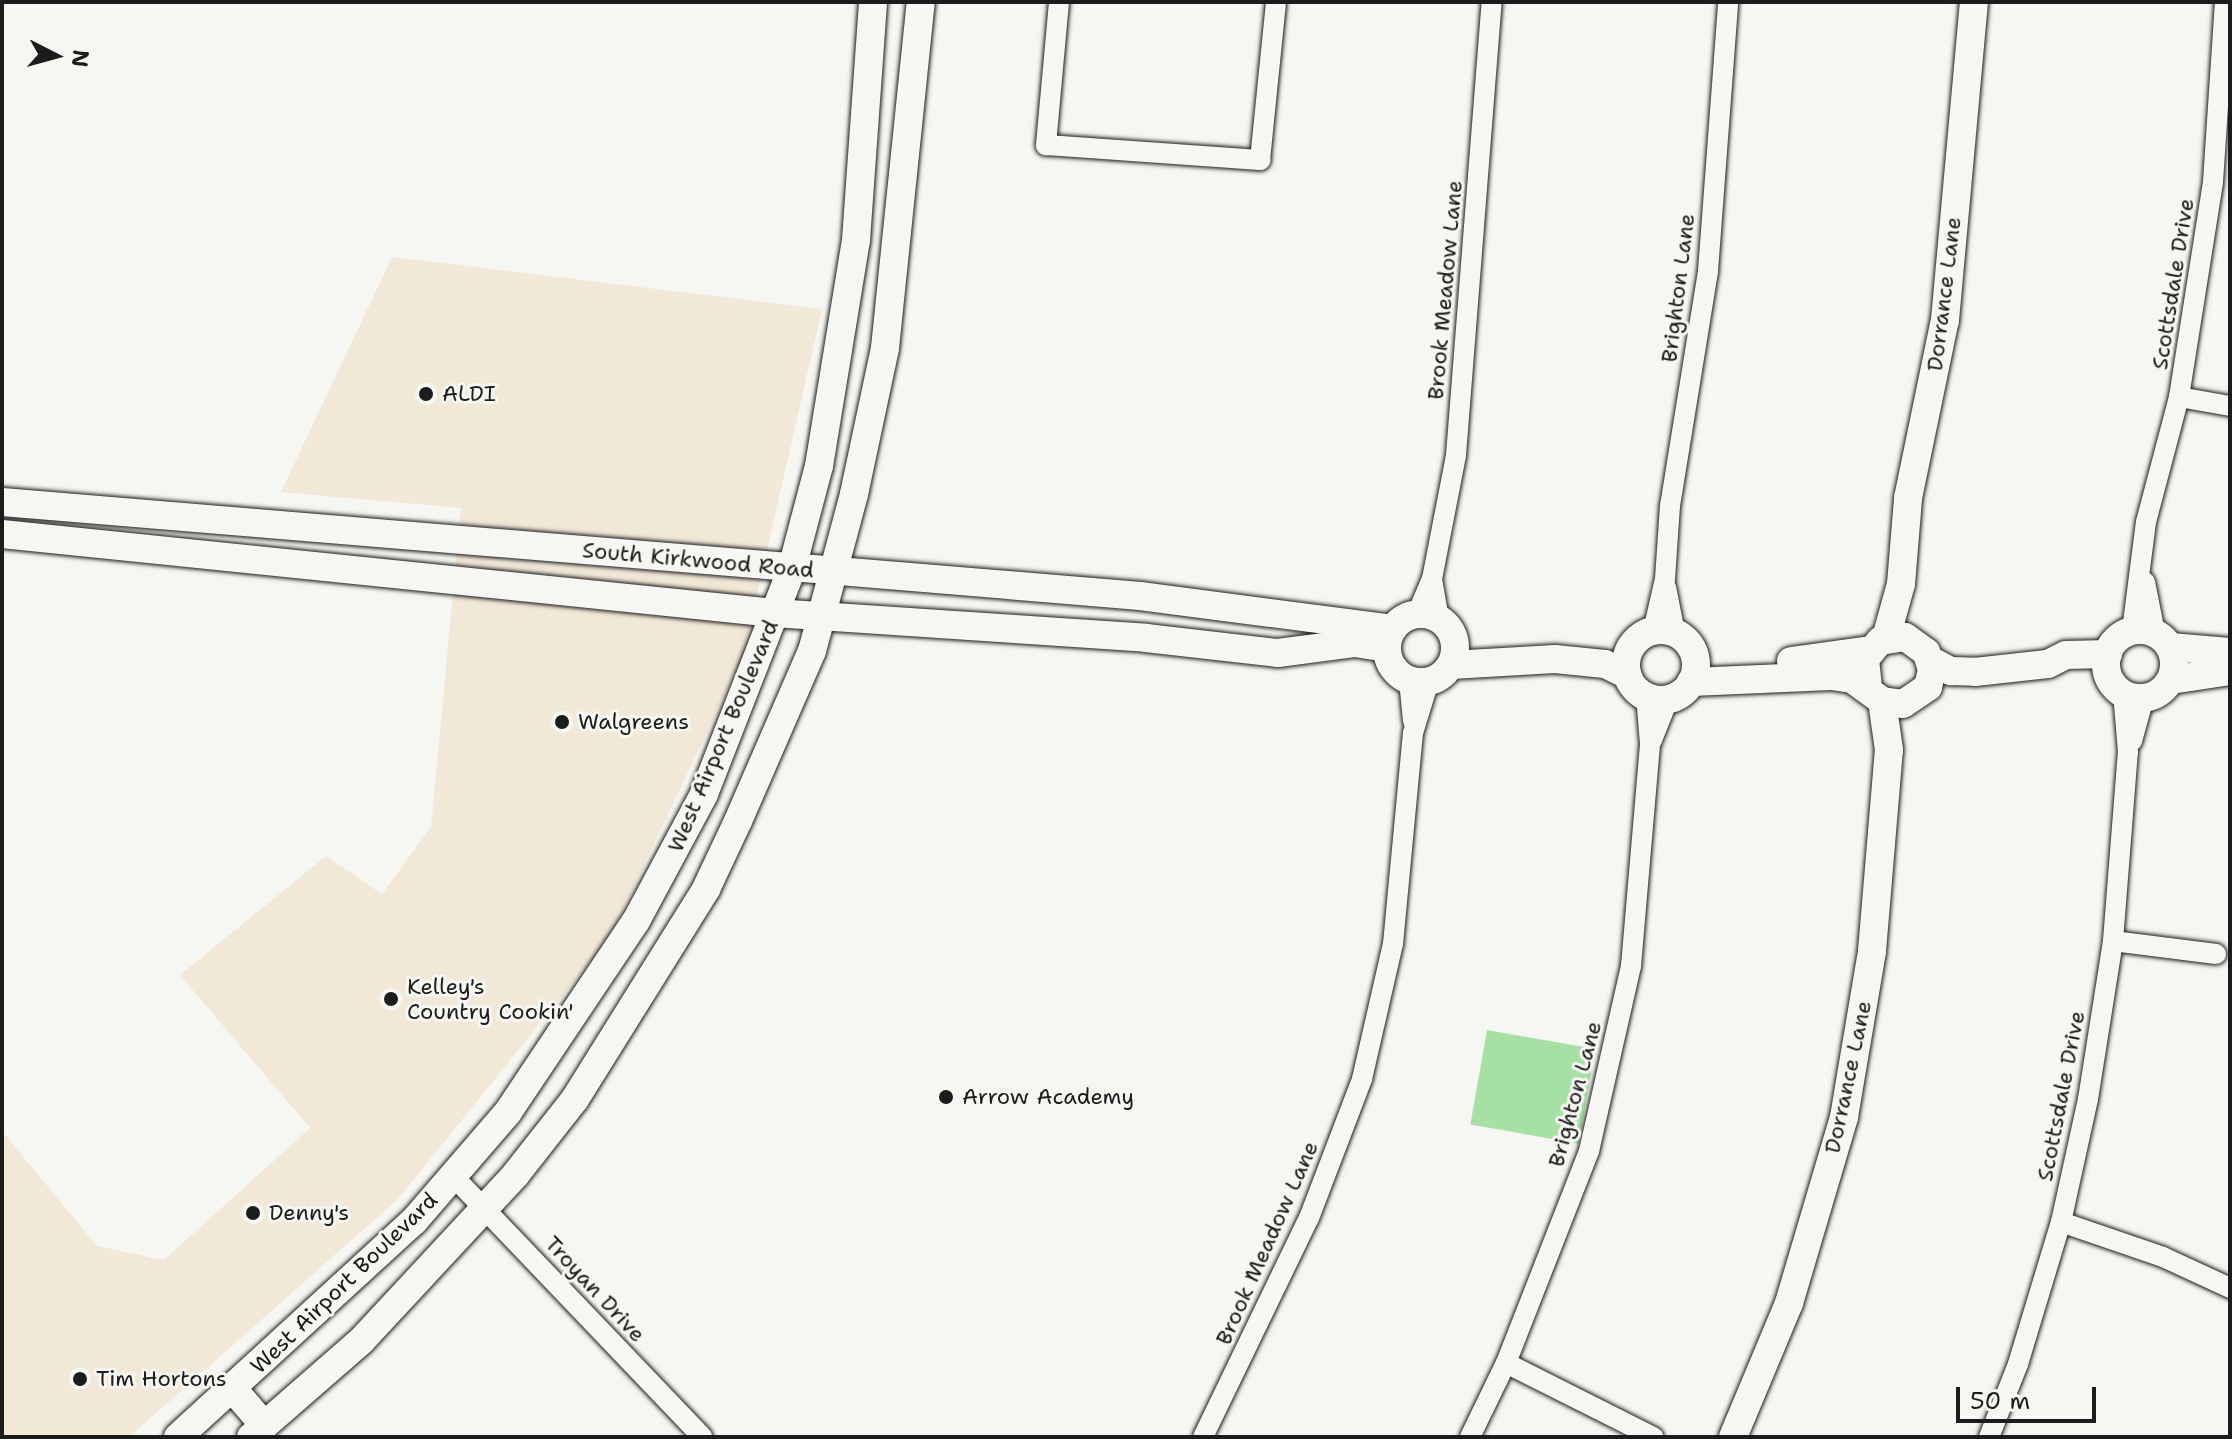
<!DOCTYPE html>
<style>
body{margin:0}
#map{position:relative;width:2232px;height:1439px;overflow:hidden;background:#f6f6f2;font-family:"Shantell Sans",sans-serif}
div>[style]{position:absolute}
.built>*{inset:0;background:#f2e8d8}
.green>*{inset:0;background:#a7e0a5;transform-origin:0 0}
.roads{filter:drop-shadow(0 0 2px #1c1c1c) drop-shadow(0 0 2px #1c1c1c)}
.street>*{height:20px;margin:-10px;padding:0 10px;transform-origin:10px;border-radius:10px;background:#f6f6f2}
.secondary>*{height:28px;margin:-14px;padding:0 14px;transform-origin:14px;border-radius:14px;background:#f6f6f2}
.secondary>.ring{margin:-14px;padding:0;box-sizing:content-box;background:none;border:28px solid #f6f6f2;border-radius:50%}
.dots>*{width:22px;height:22px;translate:-50% -50%;box-sizing:border-box;border:4px solid #f6f6f2;border-radius:50%}
span{translate:-50% -50%;white-space:nowrap;text-align:center;line-height:1.15;-webkit-text-stroke:6px #f6f6f2;paint-order:stroke}
.street-label{font-size:22px;color:#1c1c1c}
.poi-label{font-size:22px;color:#1c1c1c}
.left{translate:0 -50%;text-align:left}
.frame{position:absolute;inset:0;border:4px solid #1c1c1c;pointer-events:none}
.north{position:absolute;left:16px;top:16px;width:80px;height:80px;-webkit-text-stroke:6px #f6f6f2;paint-order:stroke;rotate:96deg;font-size:22px;font-weight:700;line-height:32px;text-align:center;color:#1c1c1c}
.north::after{content:'';display:block;margin:auto;width:28px;height:36px;background:#1c1c1c;clip-path:polygon(50% 0,100% 100%,50% 72%,0 100%)}
.scale{position:absolute;left:1956px;top:1387px;width:140px;height:36px;box-sizing:border-box;border:4px solid #1c1c1c;border-top:0;padding-left:10px;font-size:24px;line-height:28px;white-space:nowrap;color:#1c1c1c;-webkit-text-stroke:6px #f6f6f2;paint-order:stroke}
</style>
<div id="map">
<div class="built">
<i style="clip-path:polygon(392px 257px,822px 309px,743px 656px,610px 937px,398px 1199px,129px 1437px,2px 1437px,2px 1131px,97px 1246px,164px 1260px,310px 1128px,180px 975px,326px 856px,382px 894px,431px 827px,461px 508px,281px 492px)"></i>
</div>
<div class="green">
<i style="left:1487px;top:1030px;width:110px;height:96px;rotate:10deg"></i>
</div>
<div class="roads">
<div class="street">
<i style="left:1059px;top:2px;width:144px;rotate:95.2deg"></i>
<i style="left:1046px;top:145px;width:215px;rotate:4deg"></i>
<i style="left:1260px;top:160px;width:159px;rotate:-84.2deg"></i>
<i style="left:2179px;top:397px;width:52px;rotate:10deg"></i>
<i style="left:1432px;top:579px;width:41px;rotate:80.1deg"></i>
<i style="left:2145px;top:582px;width:52px;rotate:78.9deg"></i>
<i style="left:1666px;top:587px;width:47px;rotate:78.9deg"></i>
<i style="left:1417px;top:614px;width:38px;rotate:-67deg"></i>
<i style="left:1432px;top:579px;width:126px;rotate:-79deg"></i>
<i style="left:1456px;top:455px;width:454px;rotate:-85.5deg"></i>
<i style="left:1653px;top:631px;width:53px;rotate:-77deg"></i>
<i style="left:1665px;top:579px;width:73px;rotate:-86.1deg"></i>
<i style="left:1670px;top:506px;width:238px;rotate:-80.8deg"></i>
<i style="left:1708px;top:271px;width:270px;rotate:-85.7deg"></i>
<i style="left:2132px;top:631px;width:110px;rotate:-82.7deg"></i>
<i style="left:2146px;top:522px;width:129px;rotate:-75.2deg"></i>
<i style="left:2179px;top:397px;width:218px;rotate:-81deg"></i>
<i style="left:2213px;top:182px;width:180px;rotate:-86.2deg"></i>
<i style="left:1409px;top:680px;width:41px;rotate:84.4deg"></i>
<i style="left:1652px;top:740px;width:43px;rotate:-68.2deg"></i>
<i style="left:2132px;top:741px;width:46px;rotate:-74.7deg"></i>
<i style="left:2113px;top:941px;width:104px;rotate:7.2deg"></i>
<i style="left:453px;top:1176px;width:361px;rotate:46.3deg"></i>
<i style="left:2061px;top:1222px;width:108px;rotate:18.9deg"></i>
<i style="left:2163px;top:1257px;width:74px;rotate:24.8deg"></i>
<i style="left:1506px;top:1363px;width:165px;rotate:26.7deg"></i>
<i style="left:1203px;top:1437px;width:243px;rotate:-64.2deg"></i>
<i style="left:1309px;top:1218px;width:149px;rotate:-69.1deg"></i>
<i style="left:1362px;top:1079px;width:139px;rotate:-77.1deg"></i>
<i style="left:1393px;top:944px;width:212px;rotate:-84.6deg"></i>
<i style="left:1413px;top:733px;width:54px;rotate:-72.9deg"></i>
<i style="left:1470px;top:1437px;width:82px;rotate:-64.1deg"></i>
<i style="left:1506px;top:1363px;width:228px;rotate:-68.6deg"></i>
<i style="left:1589px;top:1151px;width:190px;rotate:-77.2deg"></i>
<i style="left:1631px;top:966px;width:223px;rotate:-85.1deg"></i>
<i style="left:1650px;top:744px;width:49px;rotate:-94.7deg"></i>
<i style="left:1989px;top:1437px;width:79px;rotate:-68.3deg"></i>
<i style="left:2018px;top:1364px;width:148px;rotate:-73.2deg"></i>
<i style="left:2061px;top:1222px;width:126px;rotate:-77.6deg"></i>
<i style="left:2088px;top:1099px;width:160px;rotate:-81deg"></i>
<i style="left:2113px;top:941px;width:190px;rotate:-85.5deg"></i>
<i style="left:2128px;top:752px;width:59px;rotate:-94.8deg"></i>
</div>
<div class="secondary">
<i style="left:2px;top:502px;width:1142px;rotate:4.72deg"></i>
<i style="left:1140px;top:596px;width:255px;rotate:7.4deg"></i>
<i style="left:2px;top:534px;width:776px;rotate:5.84deg"></i>
<i style="left:774px;top:613px;width:373px;rotate:3.8deg"></i>
<i style="left:1146px;top:638px;width:133px;rotate:6.5deg"></i>
<i style="left:1278px;top:653px;width:78px;rotate:-7.4deg"></i>
<i style="left:1355px;top:643px;width:32px;rotate:9deg"></i>
<i class="ring" style="left:1387px;top:614px;width:40px;height:40px"></i>
<i class="ring" style="left:2106px;top:630px;width:40px;height:40px"></i>
<i class="ring" style="left:1626px;top:630px;width:42px;height:42px"></i>
<i style="left:1886px;top:638px;width:56px;rotate:-74.5deg"></i>
<i style="left:1901px;top:584px;width:86px;rotate:-85.3deg"></i>
<i style="left:1908px;top:498px;width:182px;rotate:-78.3deg"></i>
<i style="left:1945px;top:320px;width:319px;rotate:-84.8deg"></i>
<i style="left:2170px;top:647px;width:60px;rotate:4.8deg"></i>
<i style="left:1930px;top:660px;width:24px;rotate:28deg"></i>
<i style="left:1951px;top:671px;width:24px;rotate:2deg"></i>
<i style="left:1975px;top:672px;width:73px;rotate:-6.3deg"></i>
<i style="left:2048px;top:664px;width:20px;rotate:-27deg"></i>
<i style="left:2066px;top:655px;width:42px;rotate:-1.4deg"></i>
<i style="left:1791px;top:661px;width:80px;rotate:-7.9deg"></i>
<i style="left:1451px;top:665px;width:104px;rotate:-3.3deg"></i>
<i style="left:1555px;top:659px;width:50px;rotate:5.7deg"></i>
<i style="left:1605px;top:664px;width:25px;rotate:26deg"></i>
<i style="left:2171px;top:680px;width:60px;rotate:-8.7deg"></i>
<i style="left:1691px;top:682px;width:140px;rotate:-2.5deg"></i>
<i style="left:1831px;top:676px;width:21px;rotate:8deg"></i>
<i style="left:1852px;top:679px;width:37px;rotate:36deg"></i>
<i style="left:1882px;top:701px;width:21px;rotate:8deg"></i>
<i style="left:1903px;top:704px;width:30px;rotate:-34deg"></i>
<i style="left:1928px;top:687px;width:18px;rotate:-77deg"></i>
<i style="left:1932px;top:669px;width:18px;rotate:-109deg"></i>
<i style="left:1926px;top:652px;width:26px;rotate:-144deg"></i>
<i style="left:1905px;top:637px;width:25px;rotate:171deg"></i>
<i style="left:1880px;top:641px;width:23px;rotate:130deg"></i>
<i style="left:1865px;top:659px;width:29px;rotate:84deg"></i>
<i style="left:233px;top:1389px;width:48px;rotate:49.3deg"></i>
<i style="left:178px;top:1437px;width:320px;rotate:-42.5deg"></i>
<i style="left:414px;top:1221px;width:144px;rotate:-49.2deg"></i>
<i style="left:508px;top:1112px;width:230px;rotate:-56.2deg"></i>
<i style="left:636px;top:921px;width:144px;rotate:-61.8deg"></i>
<i style="left:704px;top:794px;width:243px;rotate:-68.7deg"></i>
<i style="left:792px;top:568px;width:106px;rotate:-75.2deg"></i>
<i style="left:819px;top:466px;width:229px;rotate:-80.7deg"></i>
<i style="left:856px;top:240px;width:239px;rotate:-85.9deg"></i>
<i style="left:251px;top:1437px;width:147px;rotate:-41.1deg"></i>
<i style="left:362px;top:1340px;width:226px;rotate:-47.1deg"></i>
<i style="left:516px;top:1174px;width:95px;rotate:-51.8deg"></i>
<i style="left:575px;top:1099px;width:248px;rotate:-58deg"></i>
<i style="left:706px;top:889px;width:75px;rotate:-64.8deg"></i>
<i style="left:738px;top:821px;width:185px;rotate:-66.5deg"></i>
<i style="left:812px;top:651px;width:163px;rotate:-75deg"></i>
<i style="left:854px;top:494px;width:149px;rotate:-78deg"></i>
<i style="left:885px;top:348px;width:348px;rotate:-84.1deg"></i>
<i style="left:1733px;top:1437px;width:145px;rotate:-67.3deg"></i>
<i style="left:1789px;top:1303px;width:194px;rotate:-73.5deg"></i>
<i style="left:1844px;top:1117px;width:168px;rotate:-80.4deg"></i>
<i style="left:1872px;top:951px;width:202px;rotate:-85.2deg"></i>
<i style="left:1889px;top:750px;width:49px;rotate:-98.1deg"></i>
</div>
</div>
<div class="dots">
<i style="left:426px;top:394px;background:#1c1c1c"></i>
<i style="left:562px;top:722px;background:#1c1c1c"></i>
<i style="left:391px;top:999px;background:#1c1c1c"></i>
<i style="left:946px;top:1097px;background:#1c1c1c"></i>
<i style="left:253px;top:1213px;background:#1c1c1c"></i>
<i style="left:80px;top:1379px;background:#1c1c1c"></i>
</div>
<div class="street-label">
<span style="left:2173px;top:284px;rotate:-81deg">Scottsdale Drive</span>
<span style="left:1678px;top:288px;rotate:-83deg">Brighton Lane</span>
<span style="left:1445px;top:290px;rotate:-85deg">Brook Meadow Lane</span>
<span style="left:1944px;top:294px;rotate:-83deg">Dorrance Lane</span>
<span style="left:698px;top:560px;rotate:5deg">South Kirkwood Road</span>
<span style="left:723px;top:736px;rotate:-67deg">West Airport Boulevard</span>
<span style="left:1848px;top:1077px;rotate:-78deg">Dorrance Lane</span>
<span style="left:1575px;top:1094px;rotate:-75deg">Brighton Lane</span>
<span style="left:2061px;top:1096px;rotate:-79deg">Scottsdale Drive</span>
<span style="left:1267px;top:1243px;rotate:-66deg">Brook Meadow Lane</span>
<span style="left:344px;top:1283px;rotate:-44deg">West Airport Boulevard</span>
<span style="left:595px;top:1289px;rotate:47deg">Troyan Drive</span>
</div>
<div class="poi-label">
<span class="left" style="left:442px;top:394px">ALDI</span>
<span class="left" style="left:578px;top:722px">Walgreens</span>
<span class="left" style="left:407px;top:999px">Kelley's<br>Country Cookin'</span>
<span class="left" style="left:962px;top:1097px">Arrow Academy</span>
<span class="left" style="left:269px;top:1213px">Denny's</span>
<span class="left" style="left:96px;top:1379px">Tim Hortons</span>
</div>
<div class="frame"></div>
<div class="north">N</div>
<div class="scale">50 m</div>
</div>
